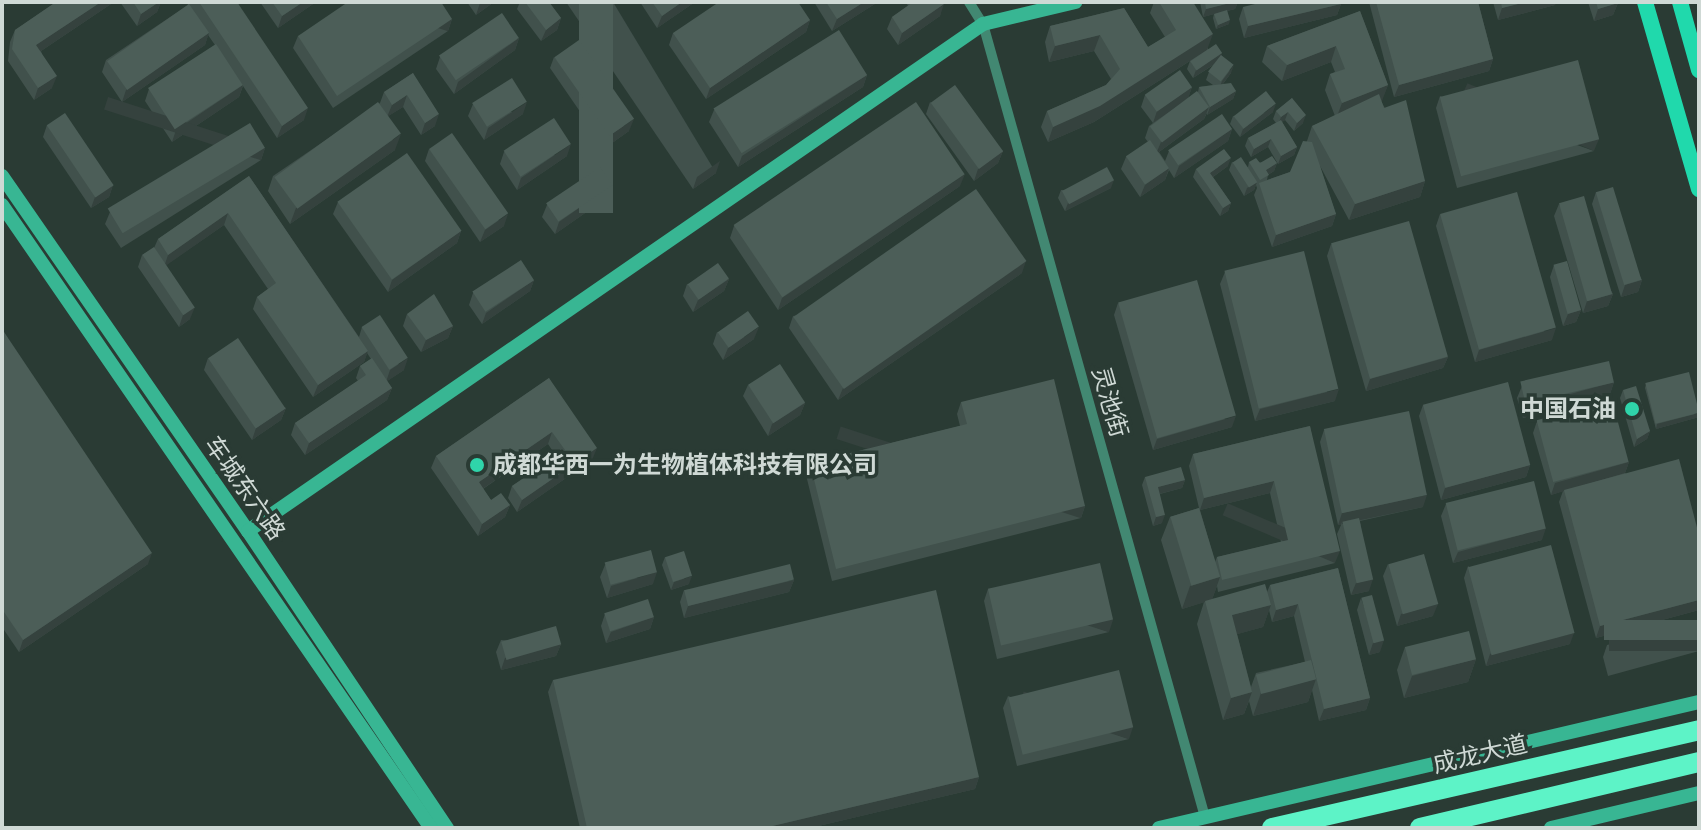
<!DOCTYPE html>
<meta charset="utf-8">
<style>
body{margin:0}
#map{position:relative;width:1701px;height:830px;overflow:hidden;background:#2a3b34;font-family:Cabin,"Noto Sans SC",sans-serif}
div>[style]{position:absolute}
.street>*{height:10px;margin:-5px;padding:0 5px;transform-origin:5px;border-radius:5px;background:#428872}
.secondary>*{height:14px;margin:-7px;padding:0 7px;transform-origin:7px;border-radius:7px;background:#38b693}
.primary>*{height:16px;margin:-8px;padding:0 8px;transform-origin:8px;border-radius:8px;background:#20d9ac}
.highway>*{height:20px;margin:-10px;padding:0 10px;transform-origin:10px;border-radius:10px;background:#5df3c7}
.wall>*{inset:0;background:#41514c}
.shaded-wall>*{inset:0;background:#35423e;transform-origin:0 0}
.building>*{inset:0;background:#4c5e58;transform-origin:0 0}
.dots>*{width:22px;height:22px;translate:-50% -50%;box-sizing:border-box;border:4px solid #2a3b34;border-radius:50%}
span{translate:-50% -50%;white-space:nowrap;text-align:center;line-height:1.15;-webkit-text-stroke:7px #2a3b34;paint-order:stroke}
.street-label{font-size:24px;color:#cfd9d5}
.poi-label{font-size:24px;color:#cfd9d5;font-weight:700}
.right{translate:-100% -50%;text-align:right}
.left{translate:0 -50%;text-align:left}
.frame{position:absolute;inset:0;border:4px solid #cfd9d5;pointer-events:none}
</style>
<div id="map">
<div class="street">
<i style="left:969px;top:2px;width:26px;rotate:58deg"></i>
<i style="left:983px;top:24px;width:823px;rotate:74.36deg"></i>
</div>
<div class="secondary">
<i style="left:2px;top:176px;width:432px;rotate:55.3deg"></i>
<i style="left:248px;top:531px;width:358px;rotate:56.2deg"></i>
<i style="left:2px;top:205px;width:756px;rotate:55.45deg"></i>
<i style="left:248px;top:531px;width:893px;rotate:-34.6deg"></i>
<i style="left:983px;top:24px;width:95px;rotate:-13.4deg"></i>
<i style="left:1159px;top:828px;width:555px;rotate:-13.13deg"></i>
<i style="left:1551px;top:828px;width:152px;rotate:-13.3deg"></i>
</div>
<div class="primary">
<i style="left:1645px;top:2px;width:195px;rotate:73.9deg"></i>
<i style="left:1680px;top:2px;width:71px;rotate:74.4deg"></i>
</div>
<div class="highway">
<i style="left:1272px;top:828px;width:438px;rotate:-12.9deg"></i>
<i style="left:1420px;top:828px;width:287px;rotate:-13.3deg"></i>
</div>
<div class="wall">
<i style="clip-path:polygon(56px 2px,114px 2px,41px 51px,52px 88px,34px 100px,8px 61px,10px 42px,15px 30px)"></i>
<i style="clip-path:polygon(120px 2px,161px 2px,157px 12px,137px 26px)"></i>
<i style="clip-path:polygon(186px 2px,237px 2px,304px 120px,277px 138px,243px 86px,239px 97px,172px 142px,145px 101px,149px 89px,215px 45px,208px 35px,205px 45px,122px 102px,102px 72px,106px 60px,188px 5px)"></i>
<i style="clip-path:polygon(260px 2px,316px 2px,278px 28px)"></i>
<i style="clip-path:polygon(467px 2px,494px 2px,476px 15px)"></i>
<i style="clip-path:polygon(520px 2px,549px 2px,561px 18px,557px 30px,541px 41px,517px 9px)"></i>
<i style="clip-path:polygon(566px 2px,613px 2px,716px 173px,693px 189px)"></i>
<i style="clip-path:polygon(640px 2px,695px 2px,657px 28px)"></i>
<i style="clip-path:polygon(814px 2px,878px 2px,832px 31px)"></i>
<i style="clip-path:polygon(906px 2px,943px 2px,940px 16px,898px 45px,887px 29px,892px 17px,908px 6px)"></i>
<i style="clip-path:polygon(1154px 2px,1193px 2px,1208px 49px,1221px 55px,1231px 73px,1223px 84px,1236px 91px,1233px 99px,1207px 115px,1207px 113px,1204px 119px,1159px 152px,1165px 161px,1169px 151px,1232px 129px,1228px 141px,1174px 178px,1169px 170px,1165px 180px,1140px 197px,1121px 169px,1126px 157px,1148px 142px,1145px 138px,1149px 126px,1153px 123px,1141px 107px,1145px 95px,1192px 87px,1188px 98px,1198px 92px,1199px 87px,1213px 85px,1206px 80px,1209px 72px,1215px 64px,1193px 78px,1187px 69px,1190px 61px,1094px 122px,1048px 142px,1041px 127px,1047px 111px,1106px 85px,1111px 79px,1094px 51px,1049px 62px,1045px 42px,1050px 26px,1124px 8px,1148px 47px,1165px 37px,1150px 13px)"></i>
<i style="clip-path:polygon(1200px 2px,1238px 2px,1235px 9px,1227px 11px,1229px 24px,1216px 29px,1213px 18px,1214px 14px,1203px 17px)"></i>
<i style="clip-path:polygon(1369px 2px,1478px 2px,1493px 59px,1489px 71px,1394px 97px)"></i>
<i style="clip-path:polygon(1493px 2px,1556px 2px,1555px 5px,1498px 20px)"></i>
<i style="clip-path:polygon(1588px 2px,1617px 2px,1618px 3px,1613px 15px,1594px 21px)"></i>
<i style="clip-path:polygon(1341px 4px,1337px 15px,1244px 38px,1239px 19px,1243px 7px)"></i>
<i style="clip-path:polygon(1360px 11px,1388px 85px,1381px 101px,1425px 181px,1420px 197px,1349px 220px,1320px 166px,1336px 214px,1332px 226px,1272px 247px,1254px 195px,1257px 188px,1256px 185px,1254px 190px,1244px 196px,1229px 170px,1232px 162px,1248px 167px,1249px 162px,1277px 163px,1274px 171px,1268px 175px,1267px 180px,1290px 172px,1307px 141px,1312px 126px,1335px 116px,1325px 90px,1330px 74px,1335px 72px,1331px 62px,1282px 81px,1262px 62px,1267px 46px)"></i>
<i style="clip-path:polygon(452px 19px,448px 31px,333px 108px,293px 48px,298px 36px)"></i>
<i style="clip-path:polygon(810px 20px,806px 32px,706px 99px,669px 45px,673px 33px)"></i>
<i style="clip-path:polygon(519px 38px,515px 50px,454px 94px,436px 69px,440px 57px)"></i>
<i style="clip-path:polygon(554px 57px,629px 131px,605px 148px,550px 68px)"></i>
<i style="clip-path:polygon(413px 73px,435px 126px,421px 135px,403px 107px,388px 116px,395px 150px,290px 224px,268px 191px,273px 176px,380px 103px,384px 92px)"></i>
<i style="clip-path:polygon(867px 75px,863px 87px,738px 167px,709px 122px,714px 110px)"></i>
<i style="clip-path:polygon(1440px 96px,1594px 151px,1457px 188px,1436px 108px)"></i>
<i style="clip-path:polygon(1292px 98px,1303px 123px,1294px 131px,1285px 120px,1282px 122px,1297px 147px,1294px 155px,1278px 164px,1268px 147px,1251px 157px,1245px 146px,1248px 138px,1276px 123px,1273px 119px,1276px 111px)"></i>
<i style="clip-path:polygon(930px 102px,1003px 151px,998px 163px,974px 181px,926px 114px)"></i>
<i style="clip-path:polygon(473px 104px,523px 114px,484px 140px,468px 116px)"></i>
<i style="clip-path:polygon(1273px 112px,1240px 137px,1230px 124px,1233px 116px)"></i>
<i style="clip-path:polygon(47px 125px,113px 185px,109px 197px,91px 208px,43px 137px)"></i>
<i style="clip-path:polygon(265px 148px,261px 160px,121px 248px,105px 224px,110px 212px)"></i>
<i style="clip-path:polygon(429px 149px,504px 226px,480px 242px,425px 161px)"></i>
<i style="clip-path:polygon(504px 152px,567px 156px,517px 190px,500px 164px)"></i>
<i style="clip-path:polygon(1228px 166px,1213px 177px,1231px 203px,1228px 211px,1220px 216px,1193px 177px,1196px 169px)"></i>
<i style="clip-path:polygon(249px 176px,359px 337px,362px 327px,404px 370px,387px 381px,392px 388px,387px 400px,305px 455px,291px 435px,295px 423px,358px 381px,356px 378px,360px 366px,371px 359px,367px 353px,364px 362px,313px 397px,253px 309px,257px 297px,268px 289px,224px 225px,166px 265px,190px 319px,179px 327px,138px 267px,142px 255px,154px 248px,158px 239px)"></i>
<i style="clip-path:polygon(960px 186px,778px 310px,730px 238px,734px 226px)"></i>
<i style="clip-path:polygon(1111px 188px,1065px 211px,1058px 198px,1061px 190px)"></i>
<i style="clip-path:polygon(1596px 192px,1642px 280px,1638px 292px,1621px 297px,1592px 204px)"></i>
<i style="clip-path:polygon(608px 197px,555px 234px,542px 217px,547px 205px)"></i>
<i style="clip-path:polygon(338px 202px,461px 231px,457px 243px,388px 292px,333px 214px)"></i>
<i style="clip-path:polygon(1559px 204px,1613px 294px,1608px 306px,1583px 313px,1554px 216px)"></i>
<i style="clip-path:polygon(1440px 214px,1552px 340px,1475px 362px,1436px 226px)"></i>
<i style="clip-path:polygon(1331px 244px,1448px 357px,1443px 368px,1366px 391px,1327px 256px)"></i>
<i style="clip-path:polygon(1554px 265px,1581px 310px,1576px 322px,1563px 326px,1550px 277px)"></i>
<i style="clip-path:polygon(1225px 272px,1335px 401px,1255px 421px,1220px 284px)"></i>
<i style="clip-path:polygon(1022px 273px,838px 400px,789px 328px,793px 316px)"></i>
<i style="clip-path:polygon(729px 279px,724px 291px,693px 312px,683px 296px,687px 284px)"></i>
<i style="clip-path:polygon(534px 280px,530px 291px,482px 324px,469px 305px,473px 293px)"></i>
<i style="clip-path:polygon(1118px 303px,1232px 427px,1153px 450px,1114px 315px)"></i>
<i style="clip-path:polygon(407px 314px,453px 326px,448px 338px,421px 352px,403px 326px)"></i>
<i style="clip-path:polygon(2px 329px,148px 564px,19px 652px,2px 627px)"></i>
<i style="clip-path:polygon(717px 332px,754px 339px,723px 360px,713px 344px)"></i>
<i style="clip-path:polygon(208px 358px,286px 408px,281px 420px,252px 440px,204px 370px)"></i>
<i style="clip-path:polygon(549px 378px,592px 460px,517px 512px,508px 498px,512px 486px,556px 456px,548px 444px,483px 489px,491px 500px,510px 505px,505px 517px,478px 536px,431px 468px,436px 456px)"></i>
<i style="clip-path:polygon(1614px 382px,1610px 394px,1523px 418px,1517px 398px,1522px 386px)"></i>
<i style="clip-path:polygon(1646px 384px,1699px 417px,1656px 429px,1645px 388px)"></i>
<i style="clip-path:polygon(748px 385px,805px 403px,800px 415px,768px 436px,743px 396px)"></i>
<i style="clip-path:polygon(1623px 390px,1650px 431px,1647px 439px,1634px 447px,1620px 398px)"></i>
<i style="clip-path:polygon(961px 402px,1085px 506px,1081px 518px,832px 581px,806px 475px,810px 463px,960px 426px,957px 414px)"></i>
<i style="clip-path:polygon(1423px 405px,1530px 465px,1526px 477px,1441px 500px,1419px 416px)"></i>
<i style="clip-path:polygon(1537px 421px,1629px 462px,1625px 473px,1699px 535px,1699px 610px,1596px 638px,1559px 502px,1563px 491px,1551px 495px,1533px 433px)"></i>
<i style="clip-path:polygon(evenodd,1310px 426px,1335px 563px,1218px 592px,1217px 586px,1212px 599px,1267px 592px,1270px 585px,1338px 568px,1370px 698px,1366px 710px,1319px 721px,1312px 690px,1308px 702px,1253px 716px,1249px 701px,1244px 714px,1223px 720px,1197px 624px,1204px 602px,1182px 609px,1161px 540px,1170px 517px,1199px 508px,1189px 466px,1193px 454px,1310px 426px,1270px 493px,1281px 542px,1217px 557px,1215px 562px,1200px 510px,1270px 493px,1310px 426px,1269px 610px,1272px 622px,1294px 616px,1305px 662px,1256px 673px,1251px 687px,1237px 634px,1263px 627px,1269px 610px)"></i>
<i style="clip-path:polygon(1324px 430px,1423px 507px,1360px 521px,1369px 591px,1351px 595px,1337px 534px,1341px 525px,1338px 525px,1320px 442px)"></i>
<i style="clip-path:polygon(1145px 477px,1185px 480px,1182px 488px,1160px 494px,1162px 523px,1153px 526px,1142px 485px)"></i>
<i style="clip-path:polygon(1446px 504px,1542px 540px,1453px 563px,1441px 516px)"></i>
<i style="clip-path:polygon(665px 557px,689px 584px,671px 590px,662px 565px)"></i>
<i style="clip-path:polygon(1388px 564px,1433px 616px,1397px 626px,1383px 576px)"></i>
<i style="clip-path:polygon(605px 565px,653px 584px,607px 598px,600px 577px)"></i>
<i style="clip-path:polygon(1468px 566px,1570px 644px,1486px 666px,1464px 578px)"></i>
<i style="clip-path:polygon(794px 580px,789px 592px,684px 618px,680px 602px,684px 590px)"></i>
<i style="clip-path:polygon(988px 589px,1109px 632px,997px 659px,984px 601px)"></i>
<i style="clip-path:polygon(1361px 598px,1380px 652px,1369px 655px,1357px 610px)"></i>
<i style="clip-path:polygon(605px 614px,654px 617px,650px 629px,606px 643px,601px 626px)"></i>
<i style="clip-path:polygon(1699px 620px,1699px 651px,1608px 676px,1603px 657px,1607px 645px)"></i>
<i style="clip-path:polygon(501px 640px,561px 644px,556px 656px,501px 670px,496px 652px)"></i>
<i style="clip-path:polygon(1405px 647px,1476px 659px,1468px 682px,1404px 698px,1397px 670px)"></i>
<i style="clip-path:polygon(553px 680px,979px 777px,975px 789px,810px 828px,580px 828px,548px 692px)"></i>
<i style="clip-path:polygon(1008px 696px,1129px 739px,1017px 766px,1003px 708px)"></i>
</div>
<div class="shaded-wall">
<i style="clip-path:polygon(101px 2px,114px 2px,32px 57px,36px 45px)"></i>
<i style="clip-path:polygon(159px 2px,161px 2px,157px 12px,137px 26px,141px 14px)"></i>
<i style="clip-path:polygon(303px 2px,316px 2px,278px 28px,282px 16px)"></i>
<i style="clip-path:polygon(481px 2px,494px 2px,476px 15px,480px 3px)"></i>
<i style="clip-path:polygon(682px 2px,695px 2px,657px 28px,662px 16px)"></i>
<i style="clip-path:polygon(864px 2px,878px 2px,832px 31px,837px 19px)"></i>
<i style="clip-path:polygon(1234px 2px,1238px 2px,1235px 9px,1203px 17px,1206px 9px)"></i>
<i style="clip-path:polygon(1526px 2px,1556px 2px,1555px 5px,1498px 20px,1502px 8px)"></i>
<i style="clip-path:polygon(1618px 3px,1613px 15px,1594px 21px,1598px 9px)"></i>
<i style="clip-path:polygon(944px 4px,940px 16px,898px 45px,902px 33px)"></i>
<i style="clip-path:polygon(1341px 4px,1337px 15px,1244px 38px,1248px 26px)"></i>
<i style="clip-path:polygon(561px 18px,557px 30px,541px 41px,546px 30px)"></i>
<i style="left:452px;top:19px;width:13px;height:138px;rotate:108deg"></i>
<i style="clip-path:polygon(810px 20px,806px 32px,706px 99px,710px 88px)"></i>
<i style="clip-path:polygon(1230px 20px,1229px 24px,1216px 29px,1218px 25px)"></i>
<i style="clip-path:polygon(209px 33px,205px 45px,122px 102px,126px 90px)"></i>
<i style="clip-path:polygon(1213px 34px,1207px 50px,1094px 122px,1048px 142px,1053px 127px)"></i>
<i style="clip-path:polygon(1100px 35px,1094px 51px,1049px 62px,1055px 46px)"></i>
<i style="clip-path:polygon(519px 38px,515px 50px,454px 94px,458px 82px)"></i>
<i style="clip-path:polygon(1336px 46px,1331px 62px,1282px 81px,1287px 65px)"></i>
<i style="clip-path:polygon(1222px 53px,1219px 61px,1193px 78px,1196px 70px)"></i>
<i style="clip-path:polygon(1493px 59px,1489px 71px,1394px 97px,1399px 85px)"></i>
<i style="clip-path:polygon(1234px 65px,1231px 73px,1219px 89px,1222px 81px)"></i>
<i style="clip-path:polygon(867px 75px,863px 87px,738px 167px,742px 156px)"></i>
<i style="clip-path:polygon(57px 76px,52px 88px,34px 100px,38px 88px)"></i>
<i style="clip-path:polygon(243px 85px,239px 97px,172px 142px,176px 130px)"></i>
<i style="clip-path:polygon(1388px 85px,1382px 101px,1336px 119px,1342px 103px)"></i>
<i style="clip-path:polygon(1192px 87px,1188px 99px,1153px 123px,1157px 111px)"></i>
<i style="clip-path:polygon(1236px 91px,1233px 99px,1207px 115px,1210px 107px)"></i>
<i style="clip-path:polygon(407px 95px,403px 107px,387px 117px,392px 105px)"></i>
<i style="clip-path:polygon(527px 102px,523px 114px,484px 140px,488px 128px)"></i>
<i style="clip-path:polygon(1276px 104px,1273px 112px,1240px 137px,1243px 129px)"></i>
<i style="clip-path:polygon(1209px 107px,1204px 119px,1156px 154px,1161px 142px)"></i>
<i style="clip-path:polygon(308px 108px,304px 120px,277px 138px,282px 126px)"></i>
<i style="clip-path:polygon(1288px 112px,1285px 120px,1278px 125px,1281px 117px)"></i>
<i style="clip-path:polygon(439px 114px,435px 126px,421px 135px,425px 123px)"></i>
<i style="clip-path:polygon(1306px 115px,1303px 123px,1294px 131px,1297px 123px)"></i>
<i style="clip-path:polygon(634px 119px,629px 131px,605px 148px,609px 136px)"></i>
<i style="clip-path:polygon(1232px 129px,1228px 141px,1174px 178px,1179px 166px)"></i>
<i style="clip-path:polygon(401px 134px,395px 150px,290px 224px,296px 208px)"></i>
<i style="clip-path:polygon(1271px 139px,1268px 147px,1251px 157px,1254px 149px)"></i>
<i style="left:1599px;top:139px;width:13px;height:143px;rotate:113deg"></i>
<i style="clip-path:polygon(571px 144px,567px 156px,517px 190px,521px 178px)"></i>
<i style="clip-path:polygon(1297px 147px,1294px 155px,1278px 164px,1281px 156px)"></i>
<i style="left:265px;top:148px;width:13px;height:165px;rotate:108deg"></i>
<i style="clip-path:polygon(1003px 151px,998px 163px,974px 181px,978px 169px)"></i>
<i style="clip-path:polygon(1231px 158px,1228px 166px,1207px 181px,1210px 173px)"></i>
<i style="clip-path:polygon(720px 161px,716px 173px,693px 189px,697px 177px)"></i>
<i style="clip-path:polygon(1277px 163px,1274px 171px,1263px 178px,1266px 170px)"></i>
<i style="clip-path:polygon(1169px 168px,1165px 180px,1140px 197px,1145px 185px)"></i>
<i style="clip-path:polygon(965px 174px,960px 186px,778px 310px,782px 298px)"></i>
<i style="clip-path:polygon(1114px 180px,1111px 188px,1065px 211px,1068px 203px)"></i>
<i style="clip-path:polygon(1425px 181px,1420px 197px,1349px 220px,1355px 204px)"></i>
<i style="clip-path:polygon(1257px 182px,1254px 190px,1244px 196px,1247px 188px)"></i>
<i style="clip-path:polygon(113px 185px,109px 197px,91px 208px,95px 197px)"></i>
<i style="clip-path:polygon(612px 185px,608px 197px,555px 234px,559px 222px)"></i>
<i style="clip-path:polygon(1231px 203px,1228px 211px,1220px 216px,1223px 208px)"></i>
<i style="clip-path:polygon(228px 213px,224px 225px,164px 267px,168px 255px)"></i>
<i style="clip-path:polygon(508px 214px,504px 226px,480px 242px,485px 230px)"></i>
<i style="clip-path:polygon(1336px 214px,1332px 226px,1272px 247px,1276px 235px)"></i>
<i style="clip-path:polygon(461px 231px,457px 243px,388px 292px,392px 280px)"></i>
<i style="clip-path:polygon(1026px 261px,1022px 273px,838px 400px,843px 388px)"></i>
<i style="clip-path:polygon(729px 279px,724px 291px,693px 312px,698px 300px)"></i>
<i style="clip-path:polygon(534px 280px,530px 291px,482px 324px,486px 313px)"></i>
<i style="clip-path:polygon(1642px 280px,1638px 292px,1621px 297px,1625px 285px)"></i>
<i style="clip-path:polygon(1613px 294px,1608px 306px,1583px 313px,1587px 301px)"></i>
<i style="clip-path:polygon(195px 307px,190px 319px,179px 327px,183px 315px)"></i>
<i style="clip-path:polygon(1581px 310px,1576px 322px,1563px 326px,1568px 314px)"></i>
<i style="clip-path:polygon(453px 326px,448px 338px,421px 352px,426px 340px)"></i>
<i style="clip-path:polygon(759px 327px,754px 339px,723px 360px,728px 348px)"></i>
<i style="clip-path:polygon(1556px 328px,1552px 340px,1475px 362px,1479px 350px)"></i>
<i style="clip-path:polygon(368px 351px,364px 362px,313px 397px,318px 385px)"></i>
<i style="clip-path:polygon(1448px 357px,1443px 368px,1366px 391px,1370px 379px)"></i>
<i style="clip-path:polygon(408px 358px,404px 370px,386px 382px,390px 370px)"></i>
<i style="clip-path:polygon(1614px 382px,1610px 394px,1523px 418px,1527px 406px)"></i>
<i style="clip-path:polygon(392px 388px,387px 400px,305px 455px,309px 443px)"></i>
<i style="clip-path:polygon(1339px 389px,1335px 401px,1255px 421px,1260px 409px)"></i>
<i style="clip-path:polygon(805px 403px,800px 415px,768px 436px,772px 424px)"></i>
<i style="clip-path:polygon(286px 408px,281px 420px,252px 440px,256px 428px)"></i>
<i style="clip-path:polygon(1699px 413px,1699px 417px,1656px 429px,1657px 424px)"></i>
<i style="clip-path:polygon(1236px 416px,1232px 427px,1153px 450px,1157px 439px)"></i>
<i style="clip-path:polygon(1650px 431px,1647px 439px,1634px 447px,1637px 439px)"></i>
<i style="clip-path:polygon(552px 432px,548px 444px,475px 494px,479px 482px)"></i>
<i style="clip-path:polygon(597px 448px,592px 460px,517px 512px,522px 500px)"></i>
<i style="clip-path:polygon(1629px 462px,1625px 473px,1551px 495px,1555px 483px)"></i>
<i style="clip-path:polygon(1530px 465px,1526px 477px,1441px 500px,1445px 488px)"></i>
<i style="clip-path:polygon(1185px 480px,1182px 488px,1155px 495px,1158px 487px)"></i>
<i style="clip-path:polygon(1274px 481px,1270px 493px,1200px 510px,1204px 498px)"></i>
<i style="clip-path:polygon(1427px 495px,1423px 507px,1342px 524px,1342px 522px,1341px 525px,1338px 525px,1342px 513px)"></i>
<i style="clip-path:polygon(510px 505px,505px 517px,478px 536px,482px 524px)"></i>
<i style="left:1085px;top:506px;width:13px;height:257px;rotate:108deg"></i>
<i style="clip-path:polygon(1165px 515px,1162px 523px,1153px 526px,1156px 517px)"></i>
<i style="clip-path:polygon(1546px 528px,1542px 540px,1453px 563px,1458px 552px)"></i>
<i style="left:1340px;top:551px;width:13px;height:122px;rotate:113deg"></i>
<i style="clip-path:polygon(152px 553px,148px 564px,19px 652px,23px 640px)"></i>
<i style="clip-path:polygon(657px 572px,653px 584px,607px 598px,611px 586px)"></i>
<i style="clip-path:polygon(692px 576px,689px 584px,671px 590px,674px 582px)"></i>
<i style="clip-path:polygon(1220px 577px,1212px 600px,1182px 609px,1190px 586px)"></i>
<i style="clip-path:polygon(1373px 579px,1369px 591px,1351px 595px,1356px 583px)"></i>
<i style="clip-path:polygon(794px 580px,789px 592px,684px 618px,688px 606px)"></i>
<i style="clip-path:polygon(1699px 600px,1699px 610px,1596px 638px,1600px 626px)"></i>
<i style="clip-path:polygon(1298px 604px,1294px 616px,1272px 622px,1276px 610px)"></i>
<i style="clip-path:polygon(1438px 604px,1433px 616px,1397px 626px,1401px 614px)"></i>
<i style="clip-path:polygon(1271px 605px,1263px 627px,1224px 638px,1232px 615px)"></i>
<i style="clip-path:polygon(654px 617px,650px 629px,606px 643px,611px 632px)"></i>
<i style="left:1113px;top:620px;width:13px;height:115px;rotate:108deg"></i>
<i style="clip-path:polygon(1574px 633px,1570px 644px,1486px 666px,1490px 654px)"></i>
<i style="clip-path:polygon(1384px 640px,1380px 652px,1369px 655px,1373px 643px)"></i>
<i style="left:1699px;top:640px;width:11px;height:90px;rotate:90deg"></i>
<i style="clip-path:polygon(561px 644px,556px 656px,501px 670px,505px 658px)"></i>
<i style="clip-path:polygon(1476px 659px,1468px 682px,1404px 698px,1412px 676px)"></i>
<i style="clip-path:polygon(1316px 679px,1308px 702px,1253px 716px,1261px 693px)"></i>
<i style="clip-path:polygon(1252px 692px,1244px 714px,1223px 720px,1231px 698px)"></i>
<i style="clip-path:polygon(1370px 698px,1366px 710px,1319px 721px,1324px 709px)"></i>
<i style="left:1133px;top:727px;width:13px;height:115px;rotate:108deg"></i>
<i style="clip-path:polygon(979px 777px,975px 789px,810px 828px,764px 828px)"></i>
</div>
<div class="building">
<i style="clip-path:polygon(56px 2px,101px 2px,36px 45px,57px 76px,38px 88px,12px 49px,15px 30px)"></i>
<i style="clip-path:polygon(133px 2px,159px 2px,141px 14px)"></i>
<i style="clip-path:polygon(199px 2px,237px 2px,308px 108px,282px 126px)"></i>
<i style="clip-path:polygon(272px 2px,303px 2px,282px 16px)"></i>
<i style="clip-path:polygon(348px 2px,441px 2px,452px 19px,337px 96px,298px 36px)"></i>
<i style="clip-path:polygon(525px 2px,549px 2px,561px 18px,546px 30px)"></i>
<i style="left:579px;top:2px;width:34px;height:211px"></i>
<i style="clip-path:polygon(652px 2px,682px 2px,662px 16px)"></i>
<i style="clip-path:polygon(719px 2px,798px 2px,810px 20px,710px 88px,673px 33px)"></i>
<i style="clip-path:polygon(826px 2px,864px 2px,837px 19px)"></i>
<i style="clip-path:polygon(913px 2px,943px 2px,944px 4px,902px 33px,892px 17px)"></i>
<i style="clip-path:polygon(1159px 2px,1193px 2px,1213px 34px,1100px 106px,1053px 127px,1047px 111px,1106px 85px,1120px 69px,1100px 35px,1055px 46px,1050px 26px,1124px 8px,1148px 47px,1176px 30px)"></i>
<i style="clip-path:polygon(1205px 2px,1234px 2px,1206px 9px)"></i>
<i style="clip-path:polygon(1263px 2px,1341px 2px,1341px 4px,1248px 26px,1243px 7px)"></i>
<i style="clip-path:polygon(1376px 2px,1478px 2px,1493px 59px,1399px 85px)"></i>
<i style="clip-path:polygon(1501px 2px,1526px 2px,1502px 8px)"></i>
<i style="clip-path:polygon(1596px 2px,1617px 2px,1618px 3px,1598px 9px)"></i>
<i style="left:189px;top:4px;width:35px;height:100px;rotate:55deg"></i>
<i style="clip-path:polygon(1227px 10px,1230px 20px,1218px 25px,1214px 14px)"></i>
<i style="clip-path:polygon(1360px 11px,1388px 85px,1342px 103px,1330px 74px,1345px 69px,1336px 46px,1287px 65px,1267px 46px)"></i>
<i style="left:502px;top:13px;width:30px;height:76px;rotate:56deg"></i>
<i style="left:839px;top:30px;width:53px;height:148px;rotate:58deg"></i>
<i style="left:579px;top:40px;width:96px;height:30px;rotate:55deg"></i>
<i style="left:216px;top:44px;width:49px;height:81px;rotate:57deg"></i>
<i style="left:1216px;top:44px;width:11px;height:31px;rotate:56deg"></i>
<i style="left:1221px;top:55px;width:16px;height:21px;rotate:38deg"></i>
<i style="left:1578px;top:60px;width:82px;height:143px;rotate:75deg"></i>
<i style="left:1180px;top:70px;width:21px;height:43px;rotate:55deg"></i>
<i style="clip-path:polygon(413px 73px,439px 114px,425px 123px,407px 95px,392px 105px,384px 92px)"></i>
<i style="left:512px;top:78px;width:28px;height:47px;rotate:58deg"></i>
<i style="clip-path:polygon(1231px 83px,1236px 91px,1210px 107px,1199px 87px)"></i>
<i style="left:955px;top:85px;width:82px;height:30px;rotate:54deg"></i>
<i style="left:1197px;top:91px;width:20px;height:59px;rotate:53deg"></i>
<i style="left:1266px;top:91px;width:16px;height:41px;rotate:52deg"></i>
<i style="clip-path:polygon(1379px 94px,1384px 108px,1406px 100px,1425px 181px,1355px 204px,1312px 126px)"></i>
<i style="clip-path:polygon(1292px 98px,1306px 115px,1297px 123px,1288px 112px,1281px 117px,1276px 111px)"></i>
<i style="left:378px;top:102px;width:39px;height:128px;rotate:54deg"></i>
<i style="left:916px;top:102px;width:87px;height:220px;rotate:56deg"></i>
<i style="left:65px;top:113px;width:87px;height:22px;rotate:56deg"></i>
<i style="left:1222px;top:114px;width:18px;height:65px;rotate:56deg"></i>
<i style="left:554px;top:118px;width:31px;height:60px;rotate:57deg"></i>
<i style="clip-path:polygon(1281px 120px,1297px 147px,1281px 156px,1271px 139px,1254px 149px,1248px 138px)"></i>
<i style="left:250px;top:123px;width:29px;height:166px;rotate:59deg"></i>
<i style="left:452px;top:133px;width:98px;height:28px;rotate:55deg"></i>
<i style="left:1150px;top:140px;width:34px;height:29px;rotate:56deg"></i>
<i style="clip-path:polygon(1303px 141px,1312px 142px,1336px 214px,1276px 235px,1259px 183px,1290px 172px)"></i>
<i style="clip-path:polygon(1224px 149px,1231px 158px,1210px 173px,1231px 203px,1223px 208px,1196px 169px)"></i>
<i style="left:407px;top:153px;width:95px;height:85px;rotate:55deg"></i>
<i style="clip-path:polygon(1272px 156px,1277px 163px,1266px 170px,1269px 175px,1260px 180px,1249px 162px,1256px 158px,1260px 163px)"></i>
<i style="left:1241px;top:157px;width:30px;height:10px;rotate:57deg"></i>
<i style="left:600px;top:167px;width:22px;height:65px;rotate:56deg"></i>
<i style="left:1107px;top:167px;width:15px;height:51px;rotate:62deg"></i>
<i style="clip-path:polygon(249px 176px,368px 351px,318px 385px,257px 297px,276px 283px,228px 213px,168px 255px,158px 239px)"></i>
<i style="left:1613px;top:187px;width:97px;height:18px;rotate:73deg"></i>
<i style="left:976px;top:189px;width:88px;height:223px;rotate:55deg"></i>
<i style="left:1517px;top:192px;width:141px;height:80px;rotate:74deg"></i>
<i style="left:1584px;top:196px;width:102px;height:26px;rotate:74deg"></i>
<i style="left:1409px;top:221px;width:141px;height:81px;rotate:74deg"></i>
<i style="left:154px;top:247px;width:73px;height:14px;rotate:56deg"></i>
<i style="left:1304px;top:251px;width:142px;height:82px;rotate:76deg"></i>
<i style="left:521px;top:260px;width:24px;height:58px;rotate:57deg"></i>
<i style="left:1567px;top:261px;width:51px;height:14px;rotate:74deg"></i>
<i style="left:718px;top:263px;width:19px;height:37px;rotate:55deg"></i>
<i style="left:1197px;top:280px;width:141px;height:82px;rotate:74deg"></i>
<i style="clip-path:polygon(434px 294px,453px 326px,426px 340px,407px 314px)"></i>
<i style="left:748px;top:311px;width:19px;height:37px;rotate:55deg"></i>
<i style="left:380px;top:315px;width:51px;height:22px;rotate:57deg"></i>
<i style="clip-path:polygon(2px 329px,152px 553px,23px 640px,2px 609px)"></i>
<i style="left:238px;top:338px;width:85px;height:36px;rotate:56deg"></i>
<i style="clip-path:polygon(372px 358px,392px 388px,309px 443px,295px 423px,366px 375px,360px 366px)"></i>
<i style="left:1609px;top:361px;width:22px;height:91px;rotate:77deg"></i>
<i style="left:780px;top:364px;width:46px;height:38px;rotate:57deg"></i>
<i style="left:1689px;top:372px;width:42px;height:45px;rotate:76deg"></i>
<i style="clip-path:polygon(549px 378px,597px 448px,522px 500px,512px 486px,565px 450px,552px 432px,479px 482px,491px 500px,501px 493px,510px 505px,482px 524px,436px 456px)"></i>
<i style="clip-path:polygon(1054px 379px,1085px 506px,836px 569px,810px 463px,967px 424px,961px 402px)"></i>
<i style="left:1508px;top:382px;width:86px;height:88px;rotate:75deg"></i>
<i style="clip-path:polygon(1636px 386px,1650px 431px,1637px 439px,1623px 390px)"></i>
<i style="left:1612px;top:400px;width:64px;height:78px;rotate:75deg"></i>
<i style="left:1409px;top:411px;width:86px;height:87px;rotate:78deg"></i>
<i style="clip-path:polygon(1310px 426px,1340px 551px,1222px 580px,1217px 557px,1288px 540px,1274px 481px,1204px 498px,1193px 454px)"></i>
<i style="clip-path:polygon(1679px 459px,1699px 535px,1699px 600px,1600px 626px,1564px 490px)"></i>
<i style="clip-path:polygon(1181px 467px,1185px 480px,1158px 487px,1165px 515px,1156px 517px,1145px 477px)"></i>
<i style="left:1534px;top:481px;width:49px;height:91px;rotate:76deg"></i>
<i style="left:1199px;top:508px;width:72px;height:30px;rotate:73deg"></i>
<i style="left:1359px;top:518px;width:63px;height:17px;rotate:77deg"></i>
<i style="left:1551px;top:545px;width:91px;height:86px;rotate:75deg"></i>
<i style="left:651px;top:550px;width:23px;height:48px;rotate:75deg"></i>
<i style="left:684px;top:551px;width:26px;height:20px;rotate:72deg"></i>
<i style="left:1424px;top:554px;width:52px;height:37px;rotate:74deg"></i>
<i style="left:1100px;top:563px;width:58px;height:115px;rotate:77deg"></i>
<i style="left:790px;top:564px;width:16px;height:109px;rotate:76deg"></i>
<i style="clip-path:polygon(1338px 568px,1370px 698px,1324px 709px,1298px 604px,1276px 610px,1270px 585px)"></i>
<i style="clip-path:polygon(1265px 584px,1271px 605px,1232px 615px,1252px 692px,1231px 698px,1205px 601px)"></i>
<i style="clip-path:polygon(936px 590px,979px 777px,764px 828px,587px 828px,553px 680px)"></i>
<i style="left:1372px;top:595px;width:47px;height:11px;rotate:75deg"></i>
<i style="left:648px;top:599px;width:19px;height:46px;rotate:72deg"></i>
<i style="left:1699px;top:620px;width:20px;height:95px;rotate:90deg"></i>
<i style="left:556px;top:626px;width:19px;height:57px;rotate:74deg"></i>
<i style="left:1469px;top:631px;width:29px;height:66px;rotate:76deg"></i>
<i style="left:1311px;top:660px;width:20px;height:57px;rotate:75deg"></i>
<i style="left:1119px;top:670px;width:59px;height:114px;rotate:76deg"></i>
</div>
<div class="dots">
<i style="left:1632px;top:409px;background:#2fd4aa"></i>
<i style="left:477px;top:465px;background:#2fd4aa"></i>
</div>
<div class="street-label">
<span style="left:1110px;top:402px;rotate:74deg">灵池街</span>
<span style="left:245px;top:488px;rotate:55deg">车城东六路</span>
<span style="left:1480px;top:754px;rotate:-13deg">成龙大道</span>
</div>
<div class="poi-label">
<span class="right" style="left:1616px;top:409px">中国石油</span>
<span class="left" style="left:493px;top:465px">成都华西一为生物植体科技有限公司</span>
</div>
<div class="frame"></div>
</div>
